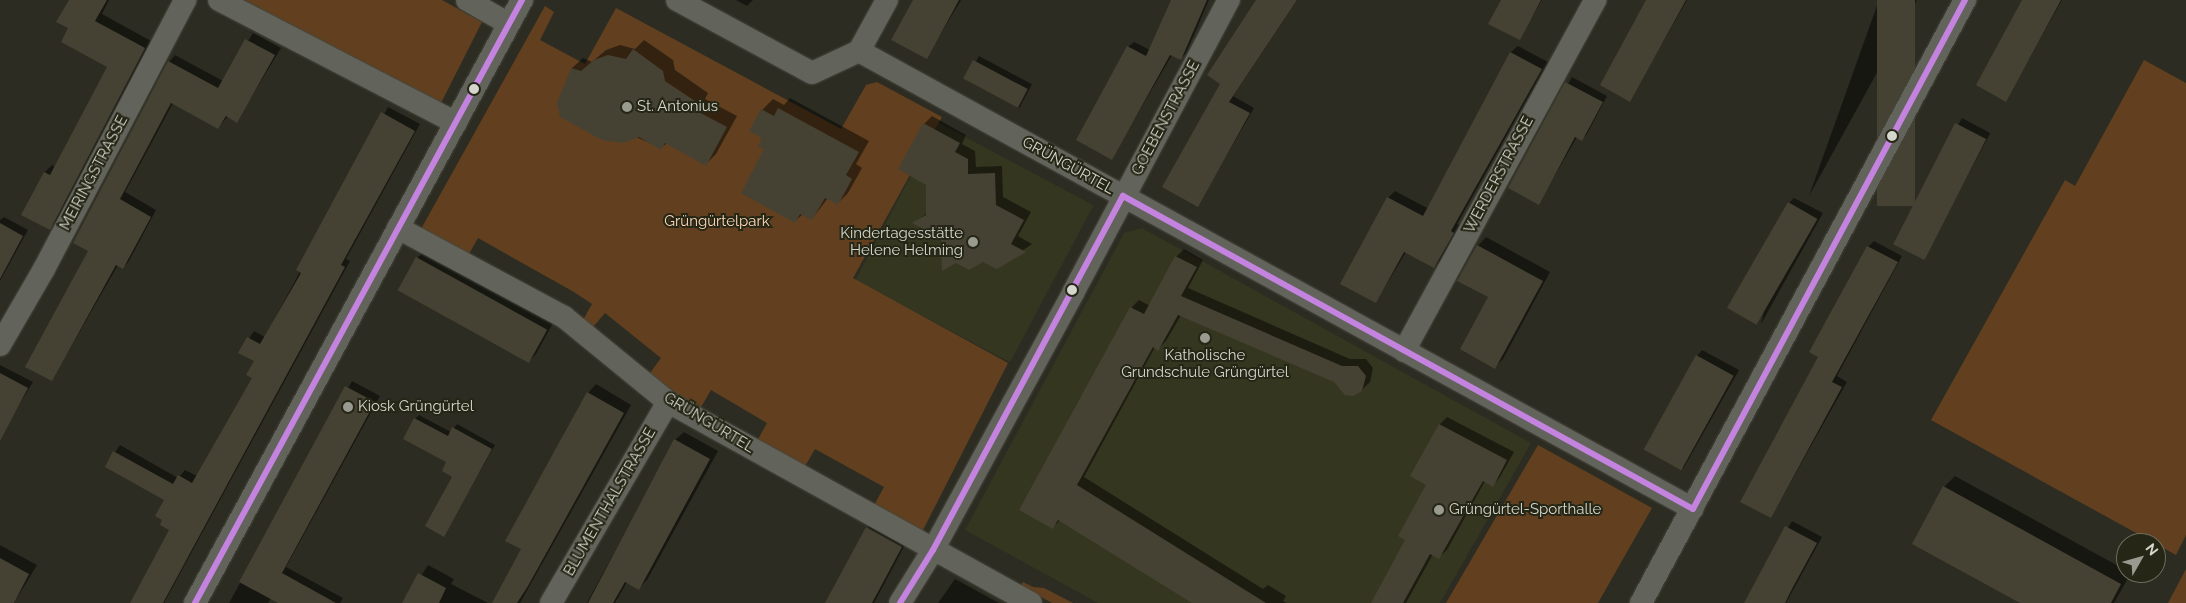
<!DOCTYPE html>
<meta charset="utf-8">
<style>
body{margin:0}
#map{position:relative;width:2186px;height:603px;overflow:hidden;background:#2c2c22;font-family:Raleway,sans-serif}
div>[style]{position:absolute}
.built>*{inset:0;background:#353620;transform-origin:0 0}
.green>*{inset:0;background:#62401f}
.shadow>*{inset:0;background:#0007;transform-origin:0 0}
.building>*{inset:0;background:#464233;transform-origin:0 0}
.roads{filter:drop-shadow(0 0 1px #46473e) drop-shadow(0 0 1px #46473e)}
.street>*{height:22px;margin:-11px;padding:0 11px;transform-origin:11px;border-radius:11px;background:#62635b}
.bus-1>*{height:6px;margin:-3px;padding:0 3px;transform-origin:3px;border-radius:3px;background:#c483df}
.dots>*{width:14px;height:14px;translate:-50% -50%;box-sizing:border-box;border:2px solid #252615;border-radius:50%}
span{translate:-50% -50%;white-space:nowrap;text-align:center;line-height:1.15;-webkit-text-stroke:4px #252615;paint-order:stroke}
.poi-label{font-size:15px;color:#d5d7cc}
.left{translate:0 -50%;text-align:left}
.right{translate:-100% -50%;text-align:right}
.street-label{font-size:15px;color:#d5d7cc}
.park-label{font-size:15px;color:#fdd7b6}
.north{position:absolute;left:2116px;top:533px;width:50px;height:50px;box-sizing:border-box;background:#252615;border:1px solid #6b6d5e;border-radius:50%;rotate:52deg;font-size:14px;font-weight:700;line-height:20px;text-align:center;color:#d5d7cc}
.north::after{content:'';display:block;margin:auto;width:18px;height:22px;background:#9a9b90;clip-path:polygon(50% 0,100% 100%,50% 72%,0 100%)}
</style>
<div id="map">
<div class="built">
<i style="left:939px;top:123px;width:175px;height:178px;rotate:28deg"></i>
<i style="clip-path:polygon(1142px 228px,1531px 443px,1440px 603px,1098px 603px,965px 530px,1124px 233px)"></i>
</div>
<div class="green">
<i style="clip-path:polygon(244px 0,442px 0,482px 22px,440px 105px)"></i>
<i style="clip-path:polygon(545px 6px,554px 12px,540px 40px,585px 64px,616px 8px,841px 129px,866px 85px,877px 82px,942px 117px,853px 278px,1008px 363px,922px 532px,873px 507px,884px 487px,815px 449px,804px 468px,757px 441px,767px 423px,711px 390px,700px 409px,679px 398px,650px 373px,661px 358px,605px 313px,593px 327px,583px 320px,592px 304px,574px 292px,478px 238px,469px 254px,421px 229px)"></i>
<i style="clip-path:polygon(2144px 60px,2186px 83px,2186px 535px,2176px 555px,1931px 420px,2065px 180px,2075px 186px)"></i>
<i style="clip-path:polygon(1538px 445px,1652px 508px,1598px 603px,1446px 603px)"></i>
<i style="clip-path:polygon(2186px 569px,2186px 603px,2168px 603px)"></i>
<i style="clip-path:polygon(1023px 582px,1033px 587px,1044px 588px,1073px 603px,1052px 603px,1021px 586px)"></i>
</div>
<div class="shadow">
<i style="clip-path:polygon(70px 0,109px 0,102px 14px,151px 41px,57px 221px,49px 228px,23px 214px,45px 172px,52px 165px,55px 167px,109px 67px,70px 28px)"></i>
<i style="clip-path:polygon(736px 0,753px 0,747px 6px)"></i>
<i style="clip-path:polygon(914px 0,961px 0,926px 58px)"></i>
<i style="clip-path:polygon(1172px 0,1209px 0,1186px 53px,1180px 59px,1172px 55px,1112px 158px,1128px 47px,1134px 42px,1150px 50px)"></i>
<i style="clip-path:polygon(1258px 0,1297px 0,1233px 96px,1254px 108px,1198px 205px,1221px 83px)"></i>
<i style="clip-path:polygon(1503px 0,1542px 0,1519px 38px)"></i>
<i style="clip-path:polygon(1647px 0,1687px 0,1630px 100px)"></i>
<i style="clip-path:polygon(1879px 0,1917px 0,1809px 196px)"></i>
<i style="clip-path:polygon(2023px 0,2062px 0,2006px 100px)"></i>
<i style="clip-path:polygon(253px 33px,281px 48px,237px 121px,228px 116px,218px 128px,173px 103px,125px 192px,156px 210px,129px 261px,123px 268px,118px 265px,52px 380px,90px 251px,169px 62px,175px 55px,223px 81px)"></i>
<i style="clip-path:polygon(644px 40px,673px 60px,675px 70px,708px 93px,705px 99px,737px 116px,716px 154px,706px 164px,667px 143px,661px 148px,559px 103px,572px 68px,583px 58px,592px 62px,606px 50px,620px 45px,635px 49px)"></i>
<i style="clip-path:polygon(1518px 46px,1548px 62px,1457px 224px,1460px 225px,1441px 260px,1434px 267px,1406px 252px,1376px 302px,1342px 283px,1388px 198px,1395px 191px,1429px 209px,1511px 52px)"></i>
<i style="left:979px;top:56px;width:60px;height:27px;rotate:28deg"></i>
<i style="clip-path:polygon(1572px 77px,1607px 96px,1587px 134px,1582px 139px,1577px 137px,1539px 203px,1509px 187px)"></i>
<i style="clip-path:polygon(790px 98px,869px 141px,856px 164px,862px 168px,848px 193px,838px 203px,828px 198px,812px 219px,803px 214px,795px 221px,764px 138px,751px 131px,762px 110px,773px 99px,784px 105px)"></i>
<i style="clip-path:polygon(388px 107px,420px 124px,346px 259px,350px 261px,164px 603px,131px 603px,171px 529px,165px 500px,106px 466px,120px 445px,178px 478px,185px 470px,197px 476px,253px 377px,255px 360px,240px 352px,254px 331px,265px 337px)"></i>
<i style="clip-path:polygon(932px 116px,966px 135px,962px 144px,975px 151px,976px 167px,1002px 166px,1003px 197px,1031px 212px,1018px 236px,1032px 244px,997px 268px,915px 223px,928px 212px,924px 124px)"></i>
<i style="left:1962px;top:118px;width:32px;height:142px;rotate:28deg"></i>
<i style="clip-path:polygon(1794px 198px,1823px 213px,1761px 324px,1789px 203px)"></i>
<i style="clip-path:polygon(4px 217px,28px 230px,0 281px,0 220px)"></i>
<i style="clip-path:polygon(1486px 237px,1550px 272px,1503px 359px,1495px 367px,1489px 297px,1478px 246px)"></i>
<i style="clip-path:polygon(1874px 241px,1902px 256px,1837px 376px,1847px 382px,1771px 517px,1820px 357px,1868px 247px)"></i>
<i style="clip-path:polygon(1184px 249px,1203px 260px,1188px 288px,1350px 359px,1366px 359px,1373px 368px,1370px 382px,1362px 390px,1335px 381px,1181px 315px,1166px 341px,1158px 349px,1155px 347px,1084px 477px,1263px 589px,1268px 585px,1286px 596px,1283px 601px,1287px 603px,1194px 603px,1060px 520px,1053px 528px,1131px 308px,1139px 300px,1150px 306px,1176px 257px)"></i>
<i style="clip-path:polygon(423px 253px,553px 323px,536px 354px,530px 360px,417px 258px)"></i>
<i style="clip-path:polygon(1702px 350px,1739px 370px,1683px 469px,1697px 356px)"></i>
<i style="clip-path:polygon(0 365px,33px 382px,4px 430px,0 428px)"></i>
<i style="clip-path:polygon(352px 381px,380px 396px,286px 567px,343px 598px,340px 603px,281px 603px,271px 598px,268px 603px,229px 603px)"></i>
<i style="clip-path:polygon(596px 384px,631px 405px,520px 603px,493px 603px,523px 549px,588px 393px)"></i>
<i style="clip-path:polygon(419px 415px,451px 432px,457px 424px,495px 445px,444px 535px,454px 477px,448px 462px,415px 419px)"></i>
<i style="clip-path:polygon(1447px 417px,1514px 452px,1500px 477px,1493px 485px,1485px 481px,1447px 550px,1439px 557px,1433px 554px,1406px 603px,1373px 603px,1407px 540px,1428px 484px,1440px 424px)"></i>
<i style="clip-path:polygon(684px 432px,718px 451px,647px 580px,639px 588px,627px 582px,615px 603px,587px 603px,675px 440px)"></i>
<i style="clip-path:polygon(1955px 476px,2131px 573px,2114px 603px,2023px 603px,1944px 487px)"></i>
<i style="clip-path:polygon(874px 521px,908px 539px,874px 603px,827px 603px,867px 528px)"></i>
<i style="clip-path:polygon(1792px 521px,1822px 537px,1786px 603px,1745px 603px)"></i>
<i style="clip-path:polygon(0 545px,37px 565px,14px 603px,0 600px)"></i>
<i style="clip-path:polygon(428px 565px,454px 579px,451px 584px,488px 603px,404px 603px)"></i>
<i style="clip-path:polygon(955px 579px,999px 603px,938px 603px)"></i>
</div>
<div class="building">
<i style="clip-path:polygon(69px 0,107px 0,95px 21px,145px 48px,50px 230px,21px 215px,44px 172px,50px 175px,107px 67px,61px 42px,68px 28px,56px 22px)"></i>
<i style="clip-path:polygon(913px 0,959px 0,927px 59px,891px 40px)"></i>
<i style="clip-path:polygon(1171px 0,1207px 0,1181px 60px,1170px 55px,1112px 160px,1076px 140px,1127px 46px,1146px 56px)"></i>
<i style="clip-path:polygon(1256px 0,1297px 0,1229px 102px,1250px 113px,1198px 207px,1162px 187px,1220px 84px,1207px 75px)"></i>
<i style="clip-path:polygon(1501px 0,1541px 0,1520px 40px,1488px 24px)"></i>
<i style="clip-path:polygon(1646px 0,1686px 0,1630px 102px,1600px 85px)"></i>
<i style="left:1877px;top:0;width:38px;height:206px"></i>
<i style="clip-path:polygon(2022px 0,2061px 0,2006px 102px,1976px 85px)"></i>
<i style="clip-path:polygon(245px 39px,275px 55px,237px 123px,226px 116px,218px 129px,171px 103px,120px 199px,151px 217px,123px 269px,116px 265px,52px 381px,25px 367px,88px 251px,73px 243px,168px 61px,218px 88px)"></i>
<i style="clip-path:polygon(633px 49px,663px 71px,665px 81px,698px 103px,695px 110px,727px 127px,706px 166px,665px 143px,661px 150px,639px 137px,623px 143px,602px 140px,560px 117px,557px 103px,571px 68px,581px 71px,594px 60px,608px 55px,626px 59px)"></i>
<i style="clip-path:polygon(1510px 52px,1542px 69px,1451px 231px,1454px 233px,1434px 268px,1404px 252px,1376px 303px,1340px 284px,1387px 197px,1423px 216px)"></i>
<i style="left:973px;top:60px;width:62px;height:21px;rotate:28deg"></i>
<i style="clip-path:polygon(1565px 82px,1603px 102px,1582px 141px,1575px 137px,1539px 205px,1508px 188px)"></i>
<i style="clip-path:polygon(778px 108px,859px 152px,846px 175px,852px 179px,838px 205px,825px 198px,812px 220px,800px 214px,795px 223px,741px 193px,764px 149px,758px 146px,762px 138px,749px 131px,761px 109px,774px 116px)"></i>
<i style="clip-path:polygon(381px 112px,415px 131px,341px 265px,345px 267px,163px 603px,130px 603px,169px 530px,160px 525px,162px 520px,155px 516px,164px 500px,105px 467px,113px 451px,173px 484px,178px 475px,192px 483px,252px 378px,246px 375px,254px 361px,238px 353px,247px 337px,260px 344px,301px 273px,296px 270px)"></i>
<i style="clip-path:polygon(923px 123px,960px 143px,955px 152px,968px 159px,968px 174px,995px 173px,996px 205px,1024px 220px,1011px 244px,1026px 252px,997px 269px,983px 262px,969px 270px,956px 263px,942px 271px,941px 239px,912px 223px,926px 215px,926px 185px,898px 169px)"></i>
<i style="left:1955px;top:123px;width:35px;height:136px;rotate:27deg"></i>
<i style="left:1788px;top:202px;width:34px;height:122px;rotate:30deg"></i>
<i style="clip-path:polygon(0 223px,23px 236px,0 279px)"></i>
<i style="clip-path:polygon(1477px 245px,1543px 281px,1495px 369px,1460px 349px,1488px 297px,1457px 281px)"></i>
<i style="clip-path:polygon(1867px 246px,1898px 262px,1832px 382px,1842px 387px,1771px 518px,1740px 502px,1818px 357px,1809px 352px)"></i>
<i style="clip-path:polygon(1175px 256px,1197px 267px,1181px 296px,1342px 366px,1358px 366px,1366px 376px,1362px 391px,1353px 396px,1345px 395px,1334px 382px,1178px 315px,1158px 351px,1153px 347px,1077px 485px,1266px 603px,1192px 603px,1058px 520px,1053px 529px,1019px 510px,1130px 307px,1144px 314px)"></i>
<i style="left:416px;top:257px;width:150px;height:38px;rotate:29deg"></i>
<i style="left:1696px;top:355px;width:43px;height:108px;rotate:29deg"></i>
<i style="clip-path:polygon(0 373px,28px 388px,0 441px)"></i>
<i style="clip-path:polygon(345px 386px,375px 402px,282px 573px,336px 603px,278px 603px,239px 582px)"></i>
<i style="clip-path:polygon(587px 392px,624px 413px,528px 586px,517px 603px,492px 603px,521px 549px,505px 541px)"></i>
<i style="clip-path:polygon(414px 418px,448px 436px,452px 427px,492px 449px,444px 537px,425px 526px,452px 477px,442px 471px,446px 462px,403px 439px)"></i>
<i style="clip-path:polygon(1439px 424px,1507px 460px,1493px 487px,1483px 481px,1439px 559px,1430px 554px,1403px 603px,1371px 603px,1405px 540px,1398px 536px,1426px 485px,1410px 476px)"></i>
<i style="clip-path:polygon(674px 439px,710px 459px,639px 590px,625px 582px,613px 603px,588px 603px)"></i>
<i style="clip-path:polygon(1943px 486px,2121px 584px,2111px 603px,2020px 603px,1912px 544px)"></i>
<i style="clip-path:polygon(1785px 526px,1817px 543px,1793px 587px,1785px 603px,1744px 603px)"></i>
<i style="clip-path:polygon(866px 527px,902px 547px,872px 603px,825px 603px)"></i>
<i style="clip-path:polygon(0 558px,29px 574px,14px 603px,0 603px)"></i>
<i style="clip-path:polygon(418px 573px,446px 588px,439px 603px,402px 603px)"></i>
</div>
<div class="roads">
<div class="street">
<i style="left:219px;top:0;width:267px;rotate:27.4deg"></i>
<i style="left:467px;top:0;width:48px;rotate:29.7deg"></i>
<i style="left:677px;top:0;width:153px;rotate:28.4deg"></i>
<i style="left:812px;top:73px;width:52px;rotate:-25.1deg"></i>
<i style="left:859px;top:51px;width:951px;rotate:28.77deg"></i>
<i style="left:859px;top:51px;width:58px;rotate:-61.2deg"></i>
<i style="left:398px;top:228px;width:188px;rotate:28.2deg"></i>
<i style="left:564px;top:317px;width:134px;rotate:39.3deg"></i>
<i style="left:668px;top:402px;width:415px;rotate:29deg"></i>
<i style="left:0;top:345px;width:88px;rotate:-59.9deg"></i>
<i style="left:44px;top:269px;width:304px;rotate:-62.3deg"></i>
<i style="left:1404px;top:351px;width:400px;rotate:-61.4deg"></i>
<i style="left:195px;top:603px;width:686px;rotate:-61.53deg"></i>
<i style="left:551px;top:603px;width:233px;rotate:-59.8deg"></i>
<i style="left:900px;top:603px;width:62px;rotate:-58.1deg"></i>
<i style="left:933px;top:550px;width:295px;rotate:-61.4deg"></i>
<i style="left:1074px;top:291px;width:330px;rotate:-62deg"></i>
<i style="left:1641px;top:603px;width:685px;rotate:-61.75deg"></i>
</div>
</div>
<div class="bus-1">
<i style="left:1123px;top:196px;width:650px;rotate:28.77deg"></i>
<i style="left:1693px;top:509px;width:577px;rotate:-61.88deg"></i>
<i style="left:195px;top:603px;width:686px;rotate:-61.53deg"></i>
<i style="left:900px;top:603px;width:62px;rotate:-58.1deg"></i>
<i style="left:933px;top:550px;width:402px;rotate:-61.8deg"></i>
</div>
<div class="dots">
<i style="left:474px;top:89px;background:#d5d7cc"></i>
<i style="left:627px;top:107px;background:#9a9b90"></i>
<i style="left:1892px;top:136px;background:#d5d7cc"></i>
<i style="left:973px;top:242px;background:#9a9b90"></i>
<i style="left:1072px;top:290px;background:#d5d7cc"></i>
<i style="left:1205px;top:338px;background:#9a9b90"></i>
<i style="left:348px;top:407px;background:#9a9b90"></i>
<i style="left:1439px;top:510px;background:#9a9b90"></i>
</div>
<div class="poi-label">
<span class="left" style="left:637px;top:107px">St. Antonius</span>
<span class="right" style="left:963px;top:242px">Kindertagesstätte<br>Helene Helming</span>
<span style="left:1205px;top:364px">Katholische<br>Grundschule Grüngürtel</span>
<span class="left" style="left:358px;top:407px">Kiosk Grüngürtel</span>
<span class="left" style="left:1449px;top:510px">Grüngürtel-Sporthalle</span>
</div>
<div class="street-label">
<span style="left:1166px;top:118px;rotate:-62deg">GOEBENSTRASSE</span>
<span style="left:1068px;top:166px;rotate:29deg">GRÜNGÜRTEL</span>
<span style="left:94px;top:173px;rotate:-62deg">MEIRINGSTRASSE</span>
<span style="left:1499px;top:175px;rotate:-62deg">WERDERSTRASSE</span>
<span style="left:709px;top:423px;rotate:31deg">GRÜNGÜRTEL</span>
<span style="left:610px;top:502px;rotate:-60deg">BLUMENTHALSTRASSE</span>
</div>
<div class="park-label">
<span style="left:717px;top:222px">Grüngürtelpark</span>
</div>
<div class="north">N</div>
</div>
